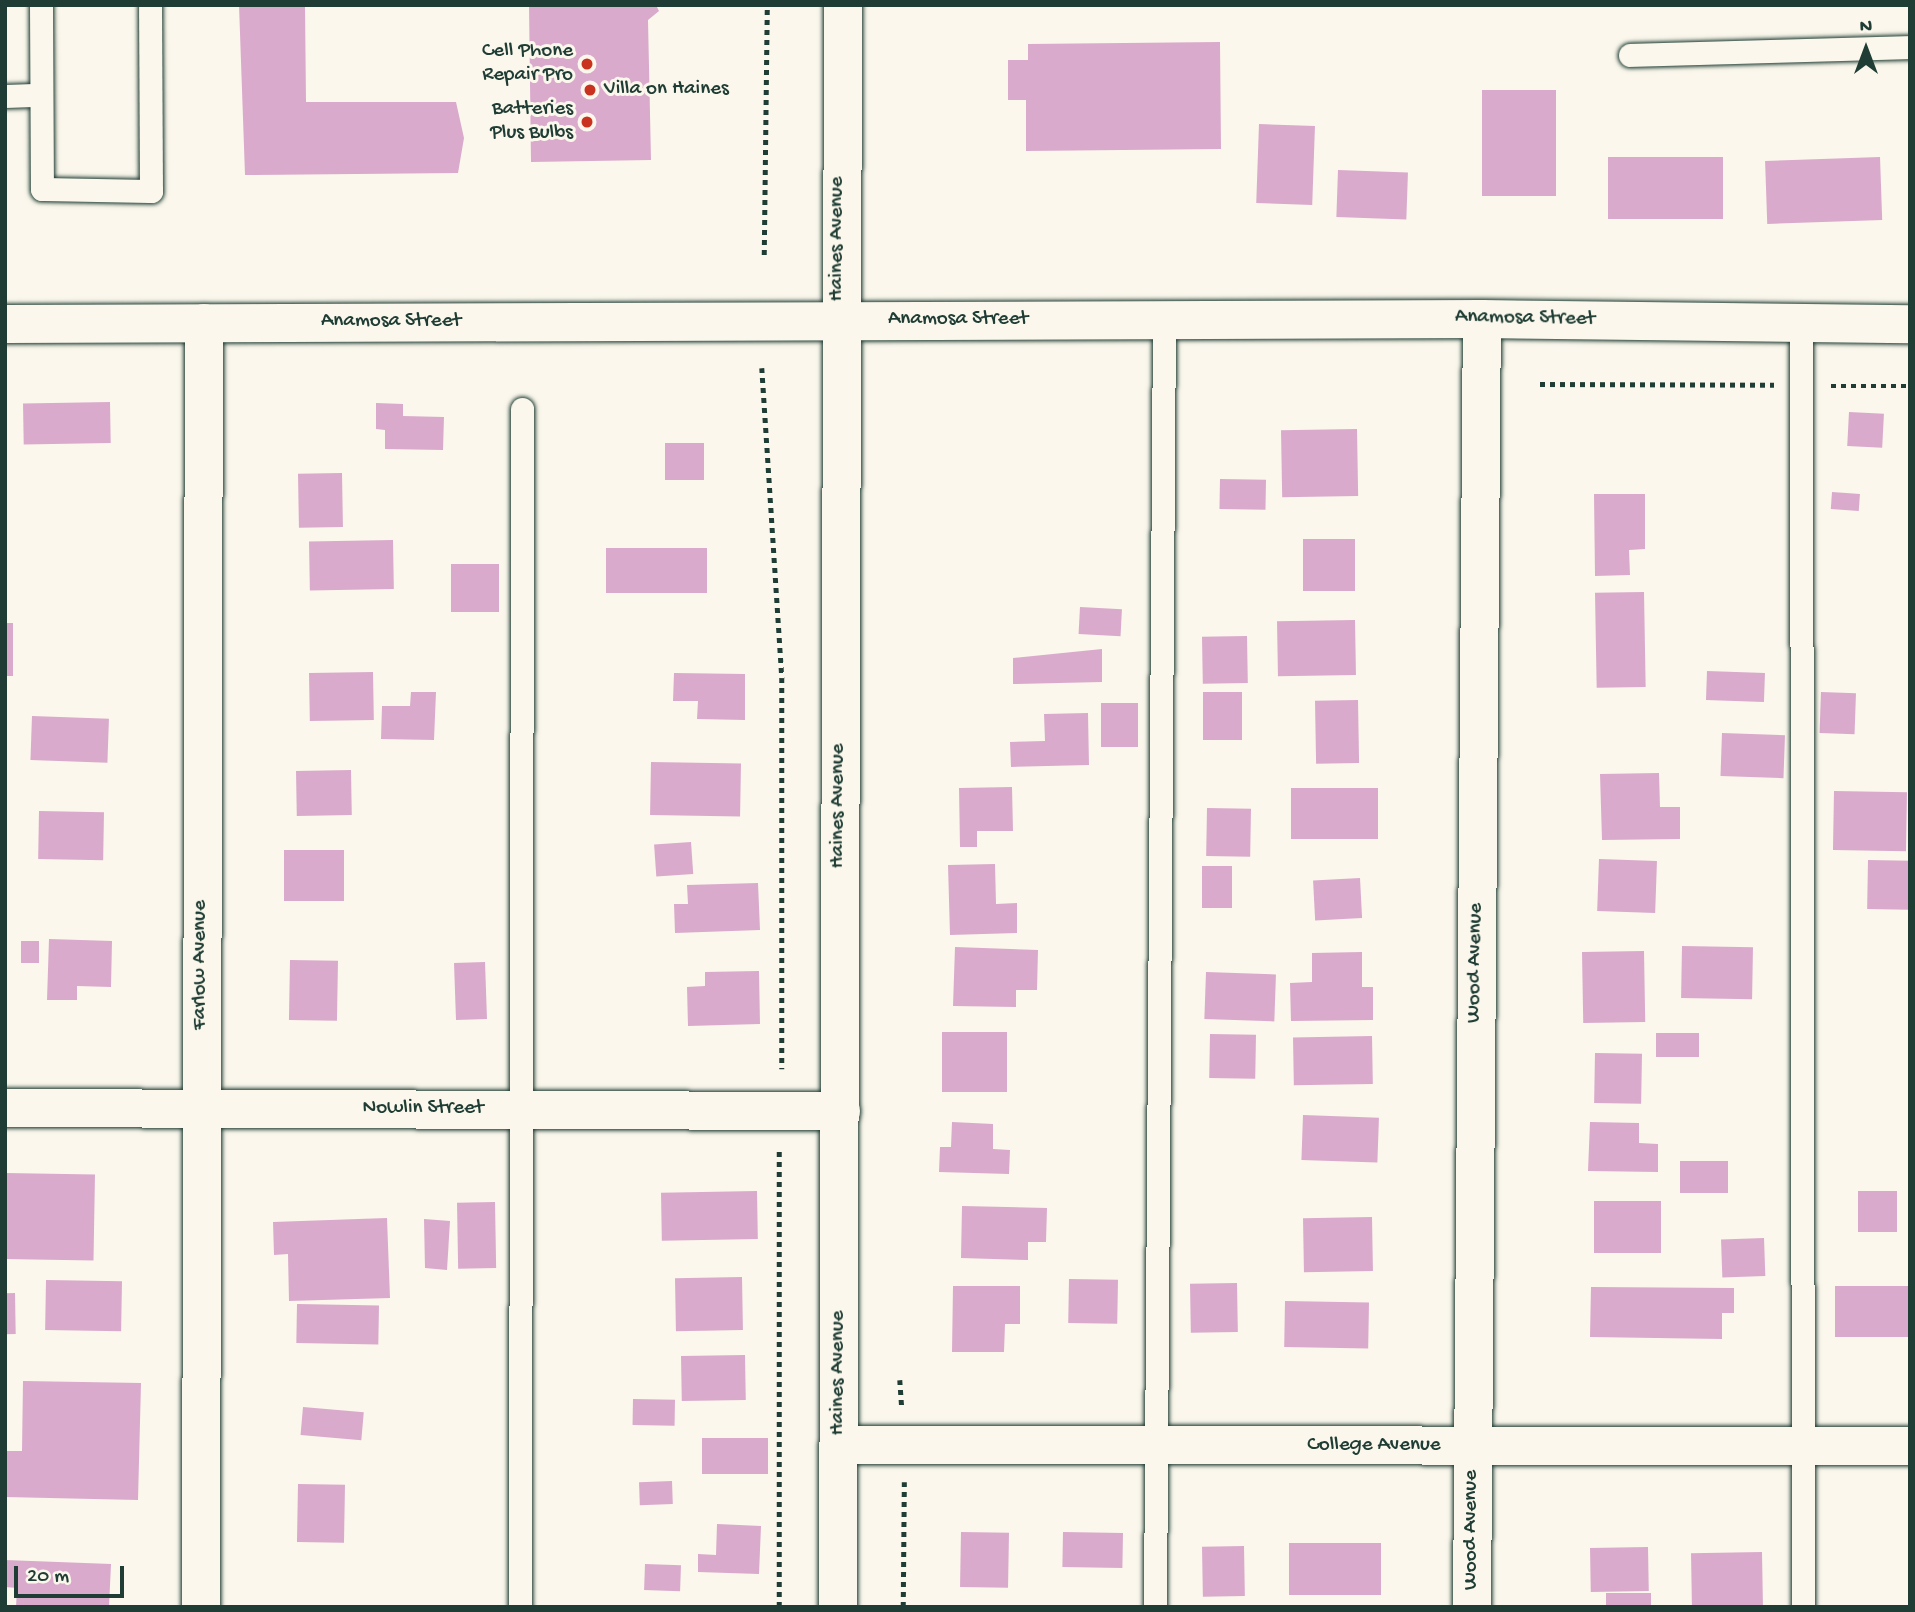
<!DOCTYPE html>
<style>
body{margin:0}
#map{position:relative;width:1915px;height:1612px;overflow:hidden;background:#fbf7ec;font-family:"Gochi Hand",sans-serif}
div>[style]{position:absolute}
.building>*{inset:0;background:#d9aacb;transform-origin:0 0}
.path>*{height:4.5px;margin-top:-2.25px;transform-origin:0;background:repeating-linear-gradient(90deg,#1f3d34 0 5px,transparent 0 10px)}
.roads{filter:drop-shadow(0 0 2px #1f3d34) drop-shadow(0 0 2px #1f3d34)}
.lane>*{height:23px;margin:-11.5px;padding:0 11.5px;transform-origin:11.5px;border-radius:11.5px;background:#fbf7ec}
.street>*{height:38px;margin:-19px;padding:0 19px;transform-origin:19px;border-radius:19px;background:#fbf7ec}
.secondary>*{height:38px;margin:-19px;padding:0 19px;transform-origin:19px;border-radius:19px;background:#fbf7ec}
.dots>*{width:19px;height:19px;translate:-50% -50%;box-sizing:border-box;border:4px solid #fbf7ec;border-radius:50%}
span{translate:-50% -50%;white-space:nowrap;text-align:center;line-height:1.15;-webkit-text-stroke:6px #fbf7ec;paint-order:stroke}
.poi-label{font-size:21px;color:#1f3d34}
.right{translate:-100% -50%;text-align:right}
.left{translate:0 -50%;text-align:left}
.street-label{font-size:21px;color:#1f3d34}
.frame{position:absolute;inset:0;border:7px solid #1f3d34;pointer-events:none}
.north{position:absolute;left:1831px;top:14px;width:70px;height:70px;-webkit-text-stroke:5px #fbf7ec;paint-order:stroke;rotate:0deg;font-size:19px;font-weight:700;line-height:28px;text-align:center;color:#1f3d34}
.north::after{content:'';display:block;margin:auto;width:24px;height:32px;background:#1f3d34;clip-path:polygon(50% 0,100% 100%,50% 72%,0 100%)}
.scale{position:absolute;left:14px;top:1566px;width:110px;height:32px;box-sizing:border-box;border:4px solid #1f3d34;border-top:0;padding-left:9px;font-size:21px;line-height:24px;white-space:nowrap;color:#1f3d34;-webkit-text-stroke:5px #fbf7ec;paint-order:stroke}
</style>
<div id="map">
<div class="building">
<i style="clip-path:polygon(239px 5px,305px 6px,306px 102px,456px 102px,464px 138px,458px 173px,245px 175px)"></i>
<i style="clip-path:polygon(529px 5px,656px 5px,659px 11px,648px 20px,651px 160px,531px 162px)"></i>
<i style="clip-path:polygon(1220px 42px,1221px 149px,1026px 151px,1026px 100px,1008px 100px,1008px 60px,1028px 60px,1028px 44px)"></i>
<i style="left:1482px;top:90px;width:74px;height:106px"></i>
<i style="left:1259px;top:124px;width:56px;height:79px;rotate:2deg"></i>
<i style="left:1723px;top:157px;width:62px;height:115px;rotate:90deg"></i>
<i style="left:1880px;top:157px;width:63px;height:115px;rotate:88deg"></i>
<i style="left:1338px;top:170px;width:70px;height:47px;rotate:2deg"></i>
<i style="left:110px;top:402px;width:41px;height:87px;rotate:89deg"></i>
<i style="clip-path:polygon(376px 403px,403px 404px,403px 416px,444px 417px,443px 450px,385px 449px,385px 430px,376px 429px)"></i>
<i style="left:1849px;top:412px;width:35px;height:34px;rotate:3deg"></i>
<i style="left:1357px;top:429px;width:67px;height:76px;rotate:89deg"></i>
<i style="left:665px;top:443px;width:39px;height:37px"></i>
<i style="left:342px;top:473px;width:54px;height:44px;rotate:89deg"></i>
<i style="left:1220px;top:479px;width:46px;height:30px;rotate:1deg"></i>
<i style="left:1832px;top:492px;width:28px;height:17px;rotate:4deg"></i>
<i style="clip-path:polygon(1594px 494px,1645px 494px,1645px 549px,1629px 550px,1630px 575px,1595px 576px)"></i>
<i style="left:1303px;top:539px;width:52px;height:52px"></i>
<i style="left:393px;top:540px;width:49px;height:84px;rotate:89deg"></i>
<i style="left:707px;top:548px;width:45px;height:101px;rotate:90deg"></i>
<i style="left:451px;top:564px;width:48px;height:48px"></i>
<i style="left:1644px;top:592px;width:95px;height:49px;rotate:89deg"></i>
<i style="left:1080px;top:607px;width:42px;height:27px;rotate:3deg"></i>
<i style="left:1355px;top:620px;width:55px;height:78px;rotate:89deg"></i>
<i style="left:5px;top:623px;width:8px;height:53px"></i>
<i style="left:1247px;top:636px;width:47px;height:45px;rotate:89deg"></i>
<i style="clip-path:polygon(1102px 649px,1102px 682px,1013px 684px,1013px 658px)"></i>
<i style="left:1707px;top:671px;width:58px;height:29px;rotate:2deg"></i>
<i style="left:373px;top:672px;width:48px;height:64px;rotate:89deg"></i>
<i style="clip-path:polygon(674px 673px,745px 674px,745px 720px,697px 719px,698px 701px,673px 701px)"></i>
<i style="clip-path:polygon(411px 692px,436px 692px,434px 740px,381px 739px,382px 706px,410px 706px)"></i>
<i style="left:1203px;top:692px;width:39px;height:48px"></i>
<i style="left:1821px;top:692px;width:35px;height:41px;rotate:2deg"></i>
<i style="left:1358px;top:700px;width:63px;height:43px;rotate:89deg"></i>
<i style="left:1101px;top:703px;width:37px;height:44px"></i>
<i style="clip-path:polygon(1088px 713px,1089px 765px,1011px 767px,1010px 742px,1045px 741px,1044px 714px)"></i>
<i style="left:32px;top:716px;width:77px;height:44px;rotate:2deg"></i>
<i style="left:1722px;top:733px;width:63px;height:43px;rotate:2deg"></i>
<i style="left:651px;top:762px;width:90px;height:53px;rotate:1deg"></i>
<i style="left:351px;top:770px;width:45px;height:55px;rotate:89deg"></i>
<i style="clip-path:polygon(1659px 773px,1660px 807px,1680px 807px,1680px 839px,1602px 840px,1600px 774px)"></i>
<i style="clip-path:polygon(1012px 787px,1013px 831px,977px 831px,977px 847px,960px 847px,959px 788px)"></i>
<i style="left:1291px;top:788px;width:87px;height:51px"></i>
<i style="left:1834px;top:791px;width:73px;height:59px;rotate:1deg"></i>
<i style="left:1207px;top:808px;width:44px;height:48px;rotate:1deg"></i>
<i style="left:39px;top:811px;width:65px;height:48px;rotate:1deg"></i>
<i style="left:691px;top:842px;width:32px;height:37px;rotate:86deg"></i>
<i style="left:284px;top:850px;width:60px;height:51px"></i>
<i style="left:1599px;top:859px;width:58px;height:52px;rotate:2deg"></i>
<i style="left:1868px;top:860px;width:42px;height:49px;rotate:1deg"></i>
<i style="clip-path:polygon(995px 864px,996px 904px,1017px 903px,1017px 933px,950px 935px,948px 865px)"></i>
<i style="left:1202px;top:866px;width:30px;height:42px"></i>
<i style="left:1360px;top:878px;width:40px;height:47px;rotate:87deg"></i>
<i style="clip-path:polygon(758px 883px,760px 930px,675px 933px,674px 904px,688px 904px,687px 885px)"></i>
<i style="clip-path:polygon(49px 939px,112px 941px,111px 987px,77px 986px,77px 1000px,47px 1000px)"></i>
<i style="left:39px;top:941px;width:22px;height:18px;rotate:90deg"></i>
<i style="left:1682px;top:946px;width:71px;height:52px;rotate:1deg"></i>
<i style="clip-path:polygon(955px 947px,1038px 950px,1037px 990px,1016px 990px,1016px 1007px,953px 1006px)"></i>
<i style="left:1644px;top:951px;width:71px;height:62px;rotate:89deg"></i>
<i style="clip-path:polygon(1362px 952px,1362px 987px,1373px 987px,1373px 1020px,1291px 1021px,1290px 983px,1312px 982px,1312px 953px)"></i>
<i style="left:290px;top:960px;width:48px;height:60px;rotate:1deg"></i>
<i style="left:485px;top:962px;width:57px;height:31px;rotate:88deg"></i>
<i style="clip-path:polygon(759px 971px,760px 1024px,688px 1026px,687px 987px,705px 986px,705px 972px)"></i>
<i style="left:1206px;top:972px;width:70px;height:47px;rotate:2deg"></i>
<i style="left:942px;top:1032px;width:65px;height:60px"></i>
<i style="left:1656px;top:1033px;width:43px;height:24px"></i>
<i style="left:1210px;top:1034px;width:46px;height:44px;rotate:1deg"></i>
<i style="left:1372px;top:1036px;width:48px;height:79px;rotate:89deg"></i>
<i style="left:1595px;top:1053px;width:47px;height:50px;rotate:1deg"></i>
<i style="left:1303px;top:1115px;width:76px;height:45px;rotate:2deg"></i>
<i style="clip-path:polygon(952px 1122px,993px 1124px,993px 1149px,1010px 1150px,1009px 1174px,939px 1172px,940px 1147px,951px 1147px)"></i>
<i style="clip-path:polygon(1590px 1122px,1639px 1123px,1639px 1143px,1658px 1144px,1658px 1172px,1588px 1171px)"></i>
<i style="left:1728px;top:1161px;width:32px;height:48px;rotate:90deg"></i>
<i style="left:5px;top:1173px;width:90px;height:86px;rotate:1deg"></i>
<i style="left:757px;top:1191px;width:48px;height:96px;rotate:89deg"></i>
<i style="left:1858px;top:1191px;width:39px;height:41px"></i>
<i style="left:1594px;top:1201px;width:67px;height:52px"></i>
<i style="left:495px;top:1202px;width:66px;height:38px;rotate:89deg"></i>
<i style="clip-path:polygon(962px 1206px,1047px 1208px,1046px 1242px,1028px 1242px,1028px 1260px,961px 1258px)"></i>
<i style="left:1372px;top:1217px;width:54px;height:69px;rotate:89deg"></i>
<i style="clip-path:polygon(387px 1218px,390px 1298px,289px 1301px,288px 1254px,274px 1255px,273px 1222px)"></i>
<i style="clip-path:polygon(424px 1219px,450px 1221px,447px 1270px,425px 1268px)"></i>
<i style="left:1764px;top:1238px;width:38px;height:43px;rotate:88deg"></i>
<i style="left:742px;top:1277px;width:53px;height:67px;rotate:89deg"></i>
<i style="left:1069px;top:1279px;width:49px;height:44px;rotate:1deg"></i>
<i style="left:46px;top:1280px;width:76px;height:50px;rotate:1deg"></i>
<i style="left:1237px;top:1283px;width:49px;height:47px;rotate:89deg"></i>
<i style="clip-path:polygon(953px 1286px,1020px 1286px,1020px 1324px,1005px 1324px,1004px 1352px,952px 1352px)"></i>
<i style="left:1910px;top:1286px;width:51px;height:75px;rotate:90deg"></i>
<i style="clip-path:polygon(1591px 1287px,1734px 1288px,1734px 1313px,1722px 1313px,1722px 1339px,1590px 1337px)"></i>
<i style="left:15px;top:1293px;width:41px;height:10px;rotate:89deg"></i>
<i style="left:1285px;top:1301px;width:84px;height:46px;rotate:1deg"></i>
<i style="left:297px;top:1304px;width:82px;height:39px;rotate:1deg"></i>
<i style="left:745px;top:1355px;width:45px;height:64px;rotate:89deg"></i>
<i style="clip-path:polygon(23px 1381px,141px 1383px,138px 1500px,5px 1497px,5px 1451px,22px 1451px)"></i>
<i style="left:633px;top:1399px;width:42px;height:26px;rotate:1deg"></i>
<i style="left:303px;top:1407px;width:61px;height:28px;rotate:5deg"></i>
<i style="left:702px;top:1438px;width:66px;height:36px"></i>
<i style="left:672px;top:1481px;width:23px;height:33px;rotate:88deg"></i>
<i style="left:298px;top:1484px;width:47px;height:58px;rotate:1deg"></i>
<i style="clip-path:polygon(717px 1524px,761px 1526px,759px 1574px,698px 1572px,698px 1554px,716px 1555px)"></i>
<i style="left:961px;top:1532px;width:48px;height:55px;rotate:1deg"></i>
<i style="left:1063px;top:1532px;width:60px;height:35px;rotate:1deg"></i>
<i style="left:1381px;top:1543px;width:52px;height:92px;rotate:90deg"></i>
<i style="left:1244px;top:1546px;width:50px;height:42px;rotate:89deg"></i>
<i style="left:1648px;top:1547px;width:44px;height:58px;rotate:89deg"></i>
<i style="left:1762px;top:1552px;width:55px;height:71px;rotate:89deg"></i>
<i style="clip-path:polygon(5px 1560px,111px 1564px,109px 1607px,16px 1607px,17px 1588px,5px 1587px)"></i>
<i style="left:645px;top:1564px;width:36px;height:26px;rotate:2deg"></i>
<i style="left:1651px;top:1593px;width:14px;height:45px;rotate:90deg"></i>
</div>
<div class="path">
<i style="left:764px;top:255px;width:250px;rotate:-89.3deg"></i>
<i style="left:762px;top:368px;width:311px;rotate:86.3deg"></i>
<i style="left:782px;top:678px;width:391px;rotate:90deg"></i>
<i style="left:1540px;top:384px;width:234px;rotate:0.2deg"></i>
<i style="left:1831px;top:386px;width:79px"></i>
<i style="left:900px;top:1380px;width:27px;rotate:86deg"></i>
<i style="left:779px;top:1607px;width:459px;rotate:-90deg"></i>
<i style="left:903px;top:1607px;width:125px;rotate:-89.5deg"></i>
</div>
<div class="roads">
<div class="lane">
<i style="left:41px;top:5px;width:184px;rotate:89.7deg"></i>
<i style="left:42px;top:189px;width:109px;rotate:1.1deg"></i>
<i style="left:151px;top:191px;width:186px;rotate:-90.3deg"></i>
<i style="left:1630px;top:55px;width:280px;rotate:-1.6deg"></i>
<i style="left:5px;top:96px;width:36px;rotate:-2deg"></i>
<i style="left:1801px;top:323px;width:1284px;rotate:89.91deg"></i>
<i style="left:520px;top:1607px;width:1198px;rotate:-89.9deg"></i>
<i style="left:1155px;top:1607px;width:1287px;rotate:-89.6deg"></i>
</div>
<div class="street">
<i style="left:5px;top:1108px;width:836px;rotate:0.21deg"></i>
<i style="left:839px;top:1445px;width:1071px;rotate:0.05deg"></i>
<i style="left:201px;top:1607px;width:1284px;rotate:-89.87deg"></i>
<i style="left:1472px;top:1607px;width:1288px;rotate:-89.56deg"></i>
</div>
<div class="secondary">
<i style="left:5px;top:324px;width:1477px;rotate:-0.19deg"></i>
<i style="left:1482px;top:319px;width:428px;rotate:0.7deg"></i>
<i style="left:838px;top:1607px;width:1602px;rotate:-89.82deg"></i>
</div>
</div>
<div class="dots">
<i style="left:587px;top:64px;background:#c8321e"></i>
<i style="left:590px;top:90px;background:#c8321e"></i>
<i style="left:587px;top:122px;background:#c8321e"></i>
</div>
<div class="poi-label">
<span class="right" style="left:573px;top:64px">Cell Phone<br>Repair Pro</span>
<span class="left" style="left:604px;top:90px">Villa on Haines</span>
<span class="right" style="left:573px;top:122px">Batteries<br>Plus Bulbs</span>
</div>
<div class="street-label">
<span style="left:838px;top:239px;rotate:-90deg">Haines Avenue</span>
<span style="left:1525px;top:319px;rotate:1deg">Anamosa Street</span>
<span style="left:958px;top:320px">Anamosa Street</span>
<span style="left:391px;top:322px">Anamosa Street</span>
<span style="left:839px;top:806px;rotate:-90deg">Haines Avenue</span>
<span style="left:1476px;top:963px;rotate:-89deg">Wood Avenue</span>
<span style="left:201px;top:965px;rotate:-90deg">Farlow Avenue</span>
<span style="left:423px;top:1109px">Nowlin Street</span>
<span style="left:839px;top:1373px;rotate:-90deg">Haines Avenue</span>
<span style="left:1374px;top:1446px">College Avenue</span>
<span style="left:1472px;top:1530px;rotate:-90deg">Wood Avenue</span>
</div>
<div class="frame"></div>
<div class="north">N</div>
<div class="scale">20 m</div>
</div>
